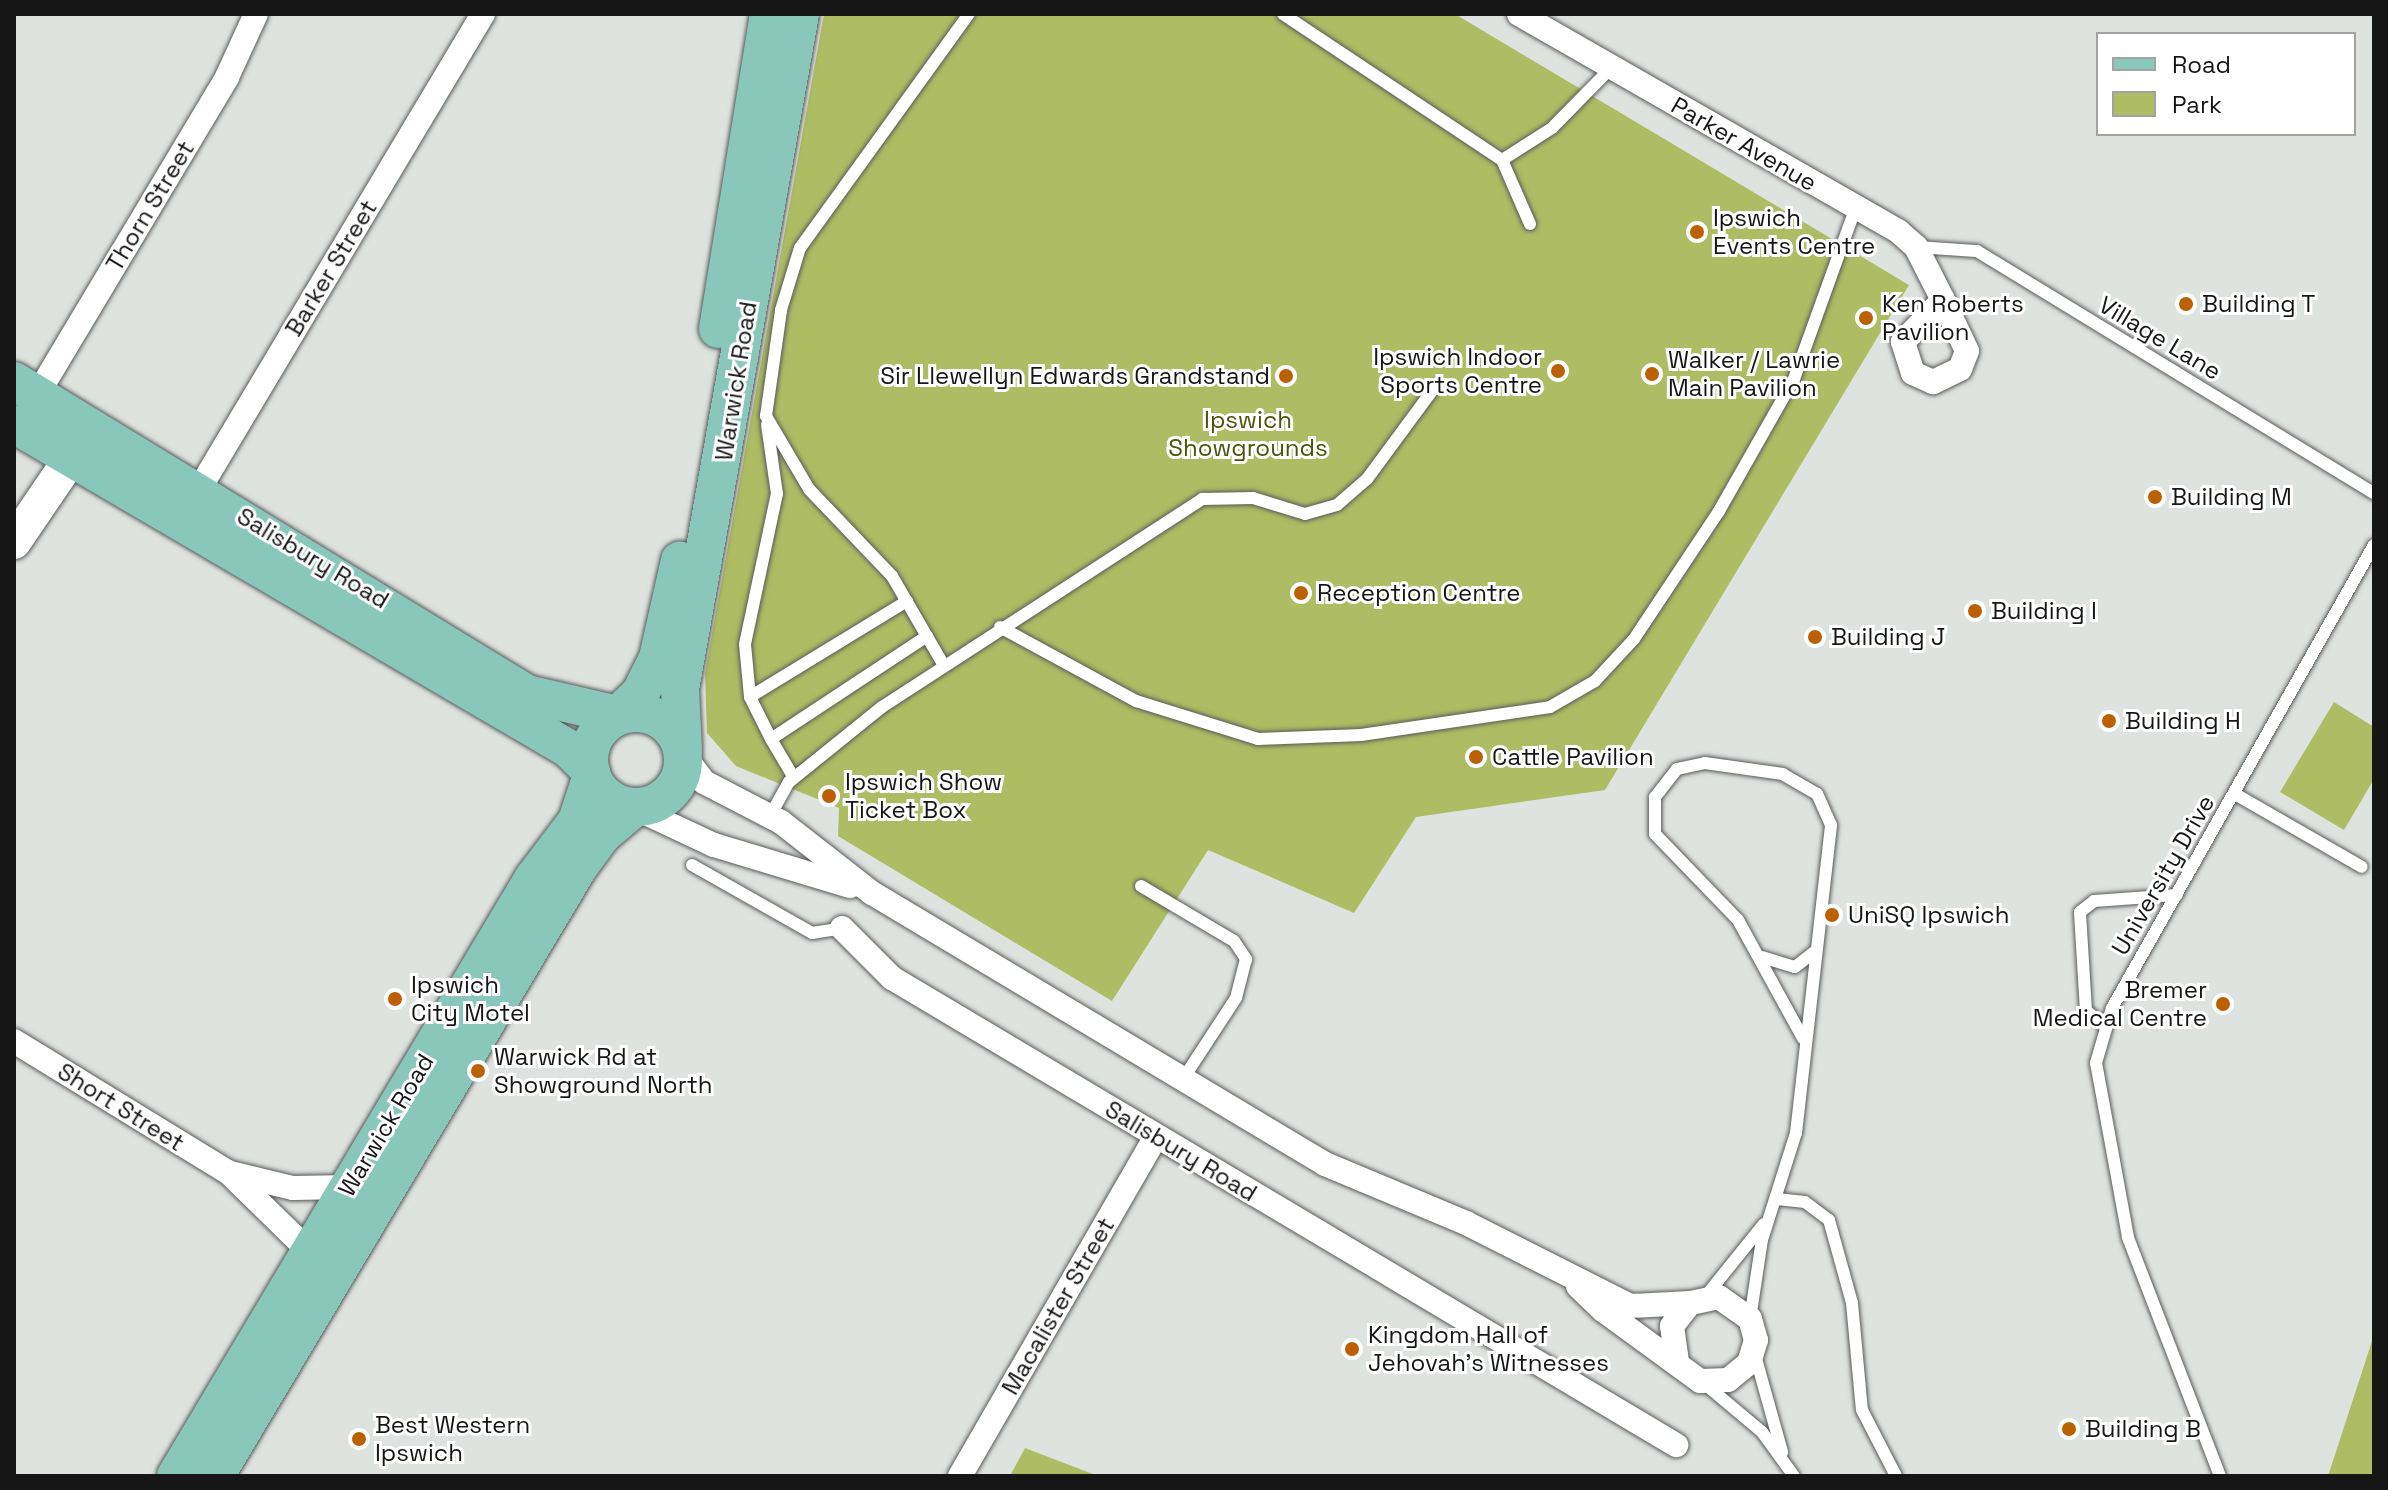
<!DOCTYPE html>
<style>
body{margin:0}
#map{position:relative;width:2388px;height:1490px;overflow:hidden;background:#dfe3e0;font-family:"Space Grotesk",sans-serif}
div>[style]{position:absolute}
.green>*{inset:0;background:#aebc64}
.roads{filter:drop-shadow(0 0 2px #585b59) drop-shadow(0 0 2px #585b59)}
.service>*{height:12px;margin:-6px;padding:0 6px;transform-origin:6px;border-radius:6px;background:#fff}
.minor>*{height:24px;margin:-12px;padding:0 12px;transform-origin:12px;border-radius:12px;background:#fff}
.secondary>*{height:34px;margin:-17px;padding:0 17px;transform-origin:17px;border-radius:17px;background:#fff}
.primary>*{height:38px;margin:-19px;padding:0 19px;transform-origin:19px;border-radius:19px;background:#89c7bb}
.primary>.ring{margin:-19px;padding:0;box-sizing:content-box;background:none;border:38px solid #89c7bb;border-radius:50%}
.dots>*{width:22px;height:22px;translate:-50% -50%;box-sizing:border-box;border:4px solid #fff;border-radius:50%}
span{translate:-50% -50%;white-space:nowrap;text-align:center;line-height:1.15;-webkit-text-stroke:6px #fff;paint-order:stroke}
.street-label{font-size:24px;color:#151615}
.poi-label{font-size:24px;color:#151615}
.left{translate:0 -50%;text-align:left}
.right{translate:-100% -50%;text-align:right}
.park-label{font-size:24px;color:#4c540a}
.frame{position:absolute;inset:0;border:16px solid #151615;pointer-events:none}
.legend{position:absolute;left:2096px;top:32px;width:260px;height:104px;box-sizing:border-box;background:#fff;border:2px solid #a1a2a1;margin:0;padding:10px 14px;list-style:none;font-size:24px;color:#151615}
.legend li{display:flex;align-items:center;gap:16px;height:40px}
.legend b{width:40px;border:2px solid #a1a2a1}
</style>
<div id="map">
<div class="green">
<i style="clip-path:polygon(824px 14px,1455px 14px,1909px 285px,1605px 790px,1416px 817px,1354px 913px,1208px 850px,1112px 1001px,838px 836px,839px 808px,736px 766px,707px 733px,705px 673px)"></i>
<i style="clip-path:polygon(2334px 702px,2374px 727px,2374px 779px,2344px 830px,2280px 792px)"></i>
<i style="clip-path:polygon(2374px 1335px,2374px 1476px,2328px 1476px)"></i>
<i style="clip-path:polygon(1025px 1448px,1098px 1476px,1010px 1476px)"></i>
</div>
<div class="roads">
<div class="service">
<i style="left:1283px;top:14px;width:263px;rotate:33.7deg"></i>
<i style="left:1530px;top:224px;width:70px;rotate:-113.6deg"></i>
<i style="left:1502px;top:160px;width:59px;rotate:-32.6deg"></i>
<i style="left:1552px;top:128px;width:84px;rotate:-45.5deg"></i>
<i style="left:1916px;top:247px;width:61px;rotate:3.8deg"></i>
<i style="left:1977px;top:251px;width:465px;rotate:31.4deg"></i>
<i style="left:907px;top:601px;width:184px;rotate:148.6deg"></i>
<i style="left:750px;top:697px;width:47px;rotate:63.4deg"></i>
<i style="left:771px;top:739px;width:187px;rotate:-33.4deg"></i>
<i style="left:1000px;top:627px;width:155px;rotate:28.6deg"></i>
<i style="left:1136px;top:701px;width:128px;rotate:17.3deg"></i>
<i style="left:1258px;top:739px;width:103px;rotate:-2.2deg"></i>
<i style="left:1361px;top:735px;width:191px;rotate:-8.4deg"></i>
<i style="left:1550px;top:707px;width:52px;rotate:-30deg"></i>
<i style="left:1595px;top:681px;width:57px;rotate:-47.1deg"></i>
<i style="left:1634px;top:639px;width:154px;rotate:-56.4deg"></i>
<i style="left:1719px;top:511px;width:152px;rotate:-60.4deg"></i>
<i style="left:1794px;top:379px;width:183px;rotate:-70.2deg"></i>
<i style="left:943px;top:664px;width:102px;rotate:-120.1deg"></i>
<i style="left:892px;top:576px;width:120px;rotate:-133.7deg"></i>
<i style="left:809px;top:489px;width:85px;rotate:-120.5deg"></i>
<i style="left:766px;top:416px;width:107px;rotate:-81.9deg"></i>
<i style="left:781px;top:310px;width:65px;rotate:-73deg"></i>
<i style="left:800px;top:248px;width:289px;rotate:-54.2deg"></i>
<i style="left:750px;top:697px;width:53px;rotate:-95.4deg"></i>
<i style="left:745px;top:644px;width:153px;rotate:-78deg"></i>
<i style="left:777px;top:494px;width:70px;rotate:-98.2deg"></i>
<i style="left:771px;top:739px;width:45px;rotate:59.5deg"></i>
<i style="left:2235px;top:794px;width:146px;rotate:29.9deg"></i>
<i style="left:770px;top:816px;width:39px;rotate:-61deg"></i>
<i style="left:789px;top:782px;width:119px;rotate:-38.9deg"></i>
<i style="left:882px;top:707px;width:382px;rotate:-33deg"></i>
<i style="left:1202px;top:499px;width:51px;rotate:-1.1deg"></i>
<i style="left:1253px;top:498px;width:54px;rotate:17.1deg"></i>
<i style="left:1305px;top:514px;width:33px;rotate:-16deg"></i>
<i style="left:1337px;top:505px;width:40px;rotate:-41deg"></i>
<i style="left:1367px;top:479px;width:113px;rotate:-53.6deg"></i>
<i style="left:692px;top:865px;width:138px;rotate:29.5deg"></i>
<i style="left:812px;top:933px;width:30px;rotate:-9deg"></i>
<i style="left:1141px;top:886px;width:108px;rotate:30.6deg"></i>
<i style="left:1234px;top:941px;width:22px;rotate:56deg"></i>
<i style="left:1246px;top:959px;width:40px;rotate:104.4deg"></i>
<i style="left:1236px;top:998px;width:97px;rotate:123.2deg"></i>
<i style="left:1762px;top:957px;width:34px;rotate:17deg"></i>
<i style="left:1795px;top:967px;width:24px;rotate:-38deg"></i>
<i style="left:2104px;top:1025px;width:23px;rotate:-142deg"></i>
<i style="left:2086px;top:1011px;width:99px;rotate:-93.5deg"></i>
<i style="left:2080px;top:912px;width:18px;rotate:-38deg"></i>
<i style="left:2094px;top:901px;width:83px;rotate:-4.1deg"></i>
<i style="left:1777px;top:1199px;width:28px;rotate:6deg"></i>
<i style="left:1805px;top:1202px;width:30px;rotate:37deg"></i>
<i style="left:1829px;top:1220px;width:86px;rotate:74.5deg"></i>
<i style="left:1852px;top:1303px;width:107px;rotate:84.7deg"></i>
<i style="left:1862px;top:1410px;width:74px;rotate:62.7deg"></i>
<i style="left:1705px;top:1297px;width:94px;rotate:-51.1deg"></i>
<i style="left:1750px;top:1319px;width:80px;rotate:-81.4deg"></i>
<i style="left:1762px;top:1240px;width:112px;rotate:-72.4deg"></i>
<i style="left:1796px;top:1133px;width:310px;rotate:-83.5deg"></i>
<i style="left:1831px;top:825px;width:34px;rotate:-114deg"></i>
<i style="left:1817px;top:794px;width:39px;rotate:-150deg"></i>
<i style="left:1783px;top:774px;width:79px;rotate:-172deg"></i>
<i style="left:1705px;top:763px;width:29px;rotate:168deg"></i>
<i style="left:1677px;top:769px;width:36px;rotate:128deg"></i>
<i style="left:1655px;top:797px;width:37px;rotate:90deg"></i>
<i style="left:1655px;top:834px;width:120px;rotate:46deg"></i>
<i style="left:1738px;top:920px;width:135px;rotate:61.2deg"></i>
<i style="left:1755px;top:1355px;width:101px;rotate:74.4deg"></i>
<i style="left:1706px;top:1385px;width:73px;rotate:40deg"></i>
<i style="left:1762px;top:1432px;width:54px;rotate:54deg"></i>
<i style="left:2220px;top:1476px;width:256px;rotate:-111.1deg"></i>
<i style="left:2128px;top:1237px;width:177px;rotate:-100.4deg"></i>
<i style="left:2096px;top:1063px;width:57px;rotate:-73.8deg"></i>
<i style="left:2112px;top:1008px;width:532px;rotate:-60.5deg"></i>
</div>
<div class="minor">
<i style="left:1519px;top:14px;width:438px;rotate:29.8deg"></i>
<i style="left:1899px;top:232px;width:23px;rotate:41deg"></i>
<i style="left:1916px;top:247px;width:59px;rotate:63deg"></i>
<i style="left:1943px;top:300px;width:56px;rotate:64.8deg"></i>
<i style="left:1967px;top:351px;width:19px;rotate:111deg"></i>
<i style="left:1960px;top:369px;width:30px;rotate:154deg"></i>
<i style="left:1933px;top:382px;width:22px;rotate:-156deg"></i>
<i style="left:1913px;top:373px;width:33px;rotate:-108deg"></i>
<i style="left:1903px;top:342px;width:58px;rotate:-46.4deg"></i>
<i style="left:37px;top:395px;width:370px;rotate:-59.1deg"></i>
<i style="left:227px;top:77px;width:69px;rotate:-65.3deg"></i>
<i style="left:191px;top:503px;width:570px;rotate:-59.16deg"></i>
<i style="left:683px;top:754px;width:35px;rotate:53deg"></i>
<i style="left:704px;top:782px;width:87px;rotate:27.5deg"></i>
<i style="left:781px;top:822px;width:115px;rotate:38deg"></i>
<i style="left:872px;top:893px;width:528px;rotate:30.89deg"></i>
<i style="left:1325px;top:1164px;width:153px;rotate:22.7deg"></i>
<i style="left:1466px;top:1223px;width:184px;rotate:26.8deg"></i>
<i style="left:1630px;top:1306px;width:60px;rotate:-2.9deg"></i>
<i style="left:637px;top:809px;width:85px;rotate:25.1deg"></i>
<i style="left:714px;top:845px;width:142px;rotate:16.8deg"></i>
<i style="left:842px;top:928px;width:71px;rotate:45deg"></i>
<i style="left:892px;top:978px;width:913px;rotate:30.78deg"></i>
<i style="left:14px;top:1041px;width:251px;rotate:31.5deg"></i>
<i style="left:228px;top:1172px;width:115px;rotate:44.3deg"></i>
<i style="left:230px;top:1173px;width:65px;rotate:13.4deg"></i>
<i style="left:293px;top:1188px;width:57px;rotate:-1deg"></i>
<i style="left:1578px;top:1286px;width:35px;rotate:44deg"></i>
<i style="left:1603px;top:1310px;width:120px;rotate:36.2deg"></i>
<i style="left:1700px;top:1381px;width:28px;rotate:-2deg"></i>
<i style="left:1728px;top:1380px;width:27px;rotate:-39deg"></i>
<i style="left:1749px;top:1363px;width:24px;rotate:-73deg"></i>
<i style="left:1756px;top:1340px;width:22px;rotate:-106deg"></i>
<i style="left:1750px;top:1319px;width:38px;rotate:-145deg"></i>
<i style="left:1719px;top:1297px;width:30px;rotate:168deg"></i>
<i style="left:1690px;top:1303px;width:29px;rotate:128deg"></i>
<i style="left:1672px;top:1326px;width:37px;rotate:82deg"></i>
<i style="left:960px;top:1476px;width:392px;rotate:-60deg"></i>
</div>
<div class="secondary">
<i style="left:14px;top:542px;width:128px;rotate:-55.8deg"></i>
</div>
<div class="primary">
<i style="left:718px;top:329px;width:319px;rotate:-80.8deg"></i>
<i style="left:14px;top:381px;width:601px;rotate:31.39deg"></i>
<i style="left:527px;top:694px;width:92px;rotate:13.1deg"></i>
<i style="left:14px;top:424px;width:643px;rotate:30.35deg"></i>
<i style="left:569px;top:749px;width:31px;rotate:45deg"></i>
<i class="ring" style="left:589px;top:713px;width:56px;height:56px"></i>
<i style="left:620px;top:713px;width:28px;rotate:-44deg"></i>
<i style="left:640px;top:694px;width:40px;rotate:-63.4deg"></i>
<i style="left:658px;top:658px;width:100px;rotate:-77.3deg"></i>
<i style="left:683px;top:749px;width:60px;rotate:-92.9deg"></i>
<i style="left:680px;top:689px;width:686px;rotate:-79.92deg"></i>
<i style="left:176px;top:1476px;width:696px;rotate:-59.12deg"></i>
<i style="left:533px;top:879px;width:73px;rotate:-52.8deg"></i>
<i style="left:577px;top:821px;width:48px;rotate:-71.9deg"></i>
<i style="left:215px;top:1476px;width:708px;rotate:-59.16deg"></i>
<i style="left:578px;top:868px;width:41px;rotate:-54deg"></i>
<i style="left:602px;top:835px;width:42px;rotate:-40.2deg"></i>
</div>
</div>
<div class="dots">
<i style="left:1697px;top:232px;background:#bb6003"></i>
<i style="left:2186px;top:304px;background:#bb6003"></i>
<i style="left:1866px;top:318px;background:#bb6003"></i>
<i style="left:1558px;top:371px;background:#bb6003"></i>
<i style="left:1652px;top:374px;background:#bb6003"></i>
<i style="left:1286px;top:376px;background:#bb6003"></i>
<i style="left:2155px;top:497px;background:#bb6003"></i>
<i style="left:1301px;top:593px;background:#bb6003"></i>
<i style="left:1975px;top:611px;background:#bb6003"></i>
<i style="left:1815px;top:637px;background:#bb6003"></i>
<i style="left:2109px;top:721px;background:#bb6003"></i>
<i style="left:1476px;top:757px;background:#bb6003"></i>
<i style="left:829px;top:796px;background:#bb6003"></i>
<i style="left:1832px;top:915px;background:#bb6003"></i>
<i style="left:395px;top:999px;background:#bb6003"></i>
<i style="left:2223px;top:1004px;background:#bb6003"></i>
<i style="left:478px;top:1071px;background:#bb6003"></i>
<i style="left:1352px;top:1349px;background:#bb6003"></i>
<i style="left:2069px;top:1429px;background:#bb6003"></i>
<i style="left:359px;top:1439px;background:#bb6003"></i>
</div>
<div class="street-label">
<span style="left:1744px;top:144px;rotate:30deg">Parker Avenue</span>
<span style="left:150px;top:206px;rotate:-59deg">Thorn Street</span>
<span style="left:331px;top:268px;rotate:-59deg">Barker Street</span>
<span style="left:2160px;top:338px;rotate:31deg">Village Lane</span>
<span style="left:736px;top:381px;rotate:-81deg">Warwick Road</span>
<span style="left:313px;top:558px;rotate:31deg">Salisbury Road</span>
<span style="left:2163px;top:875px;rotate:-60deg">University Drive</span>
<span style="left:121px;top:1107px;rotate:32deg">Short Street</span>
<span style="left:386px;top:1125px;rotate:-59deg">Warwick Road</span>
<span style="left:1181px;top:1151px;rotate:31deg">Salisbury Road</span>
<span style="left:1058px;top:1306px;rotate:-60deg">Macalister Street</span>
</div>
<div class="poi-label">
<span class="left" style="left:1713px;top:232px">Ipswich<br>Events Centre</span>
<span class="left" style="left:1882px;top:318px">Ken Roberts<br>Pavilion</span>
<span class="left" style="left:2202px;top:304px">Building T</span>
<span class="right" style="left:1542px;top:371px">Ipswich Indoor<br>Sports Centre</span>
<span class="left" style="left:1668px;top:374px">Walker / Lawrie<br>Main Pavilion</span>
<span class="right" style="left:1270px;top:376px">Sir Llewellyn Edwards Grandstand</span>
<span class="left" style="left:2171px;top:497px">Building M</span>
<span class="left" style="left:1317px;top:593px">Reception Centre</span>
<span class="left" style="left:1991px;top:611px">Building I</span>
<span class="left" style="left:1831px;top:637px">Building J</span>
<span class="left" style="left:2125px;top:721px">Building H</span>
<span class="left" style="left:1492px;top:757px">Cattle Pavilion</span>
<span class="left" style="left:845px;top:796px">Ipswich Show<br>Ticket Box</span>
<span class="left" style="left:1848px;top:915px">UniSQ Ipswich</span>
<span class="left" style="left:411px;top:999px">Ipswich<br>City Motel</span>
<span class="right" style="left:2207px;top:1004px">Bremer<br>Medical Centre</span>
<span class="left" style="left:494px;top:1071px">Warwick Rd at<br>Showground North</span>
<span class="left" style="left:1368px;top:1349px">Kingdom Hall of<br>Jehovah's Witnesses</span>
<span class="left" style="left:375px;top:1439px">Best Western<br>Ipswich</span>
<span class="left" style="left:2085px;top:1429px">Building B</span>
</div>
<div class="park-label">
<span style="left:1248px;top:434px">Ipswich<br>Showgrounds</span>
</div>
<div class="frame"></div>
<ul class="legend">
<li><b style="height:10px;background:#89c7bb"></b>Road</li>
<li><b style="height:22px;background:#aebc64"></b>Park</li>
</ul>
</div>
